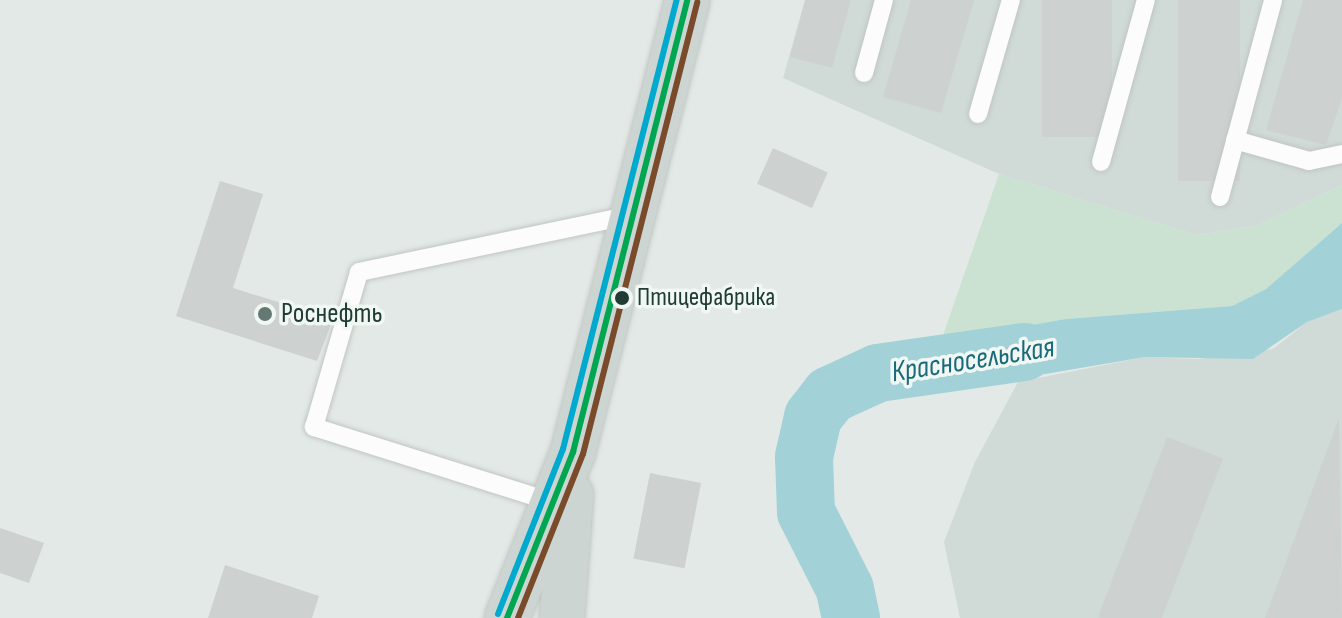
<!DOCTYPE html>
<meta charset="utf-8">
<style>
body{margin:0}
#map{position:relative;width:1342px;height:618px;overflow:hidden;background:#e3e9e6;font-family:"Sofia Sans Condensed",sans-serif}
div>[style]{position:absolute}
.built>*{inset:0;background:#d0dad6}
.green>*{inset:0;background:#cbe2d2}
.water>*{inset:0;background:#a2d1d8}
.river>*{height:58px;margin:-29px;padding:0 29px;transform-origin:29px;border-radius:29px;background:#a2d1d8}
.building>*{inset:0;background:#cdd2d0;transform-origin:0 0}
.roads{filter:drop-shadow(0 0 2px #c0c6c3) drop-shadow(0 0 2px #c0c6c3)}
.service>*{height:18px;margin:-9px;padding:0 9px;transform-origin:9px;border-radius:9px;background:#fbfcfb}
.primary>*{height:44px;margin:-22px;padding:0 22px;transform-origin:22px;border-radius:22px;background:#cdd5d2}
.bus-1>*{height:6px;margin:-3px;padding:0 3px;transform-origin:3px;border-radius:3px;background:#00a651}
.bus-2>*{height:6px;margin:-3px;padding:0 3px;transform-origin:3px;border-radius:3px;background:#7a4b2a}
.bus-3>*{height:6px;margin:-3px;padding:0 3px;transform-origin:3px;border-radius:3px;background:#00a9ce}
.dots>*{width:22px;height:22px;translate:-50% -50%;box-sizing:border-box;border:4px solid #f1f8f4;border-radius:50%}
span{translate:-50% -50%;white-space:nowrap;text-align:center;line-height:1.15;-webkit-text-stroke:7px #f1f8f4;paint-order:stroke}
.bus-label{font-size:26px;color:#203c35}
.left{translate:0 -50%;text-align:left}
.poi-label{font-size:28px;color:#203c35}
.water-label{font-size:30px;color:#196a7a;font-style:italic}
</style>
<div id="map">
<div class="built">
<i style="clip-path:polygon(805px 0,1342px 0,1342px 185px,1256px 226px,1196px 235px,999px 174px,783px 78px)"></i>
<i style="clip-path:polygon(1342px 309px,1342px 618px,960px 618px,944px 542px,975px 462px,1018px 382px,1145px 357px,1198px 359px,1273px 349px,1307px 322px)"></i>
</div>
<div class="green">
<i style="clip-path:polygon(999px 174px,1196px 235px,1256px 226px,1342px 185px,1342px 223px,1266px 289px,1232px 306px,1066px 319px,941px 341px)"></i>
</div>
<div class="water">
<i style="clip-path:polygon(1342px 223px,1342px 309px,1307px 322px,1253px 359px,1145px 357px,952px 390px,941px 341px,1066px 319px,1232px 306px,1266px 289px)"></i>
</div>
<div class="river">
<i style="left:851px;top:618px;width:30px;rotate:-102deg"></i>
<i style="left:845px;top:589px;width:86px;rotate:-116.9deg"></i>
<i style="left:806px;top:512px;width:55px;rotate:-92.1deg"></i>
<i style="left:804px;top:457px;width:41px;rotate:-77.3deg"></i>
<i style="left:813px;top:417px;width:28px;rotate:-52deg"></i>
<i style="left:830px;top:395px;width:53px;rotate:-24.6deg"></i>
<i style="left:878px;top:373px;width:148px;rotate:-8.2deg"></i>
</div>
<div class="building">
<i style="clip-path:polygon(805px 0,851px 0,832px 68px,790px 57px)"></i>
<i style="clip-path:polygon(911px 0,974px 0,941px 113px,883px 97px)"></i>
<i style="left:1042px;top:0;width:70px;height:137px"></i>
<i style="left:1178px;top:0;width:62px;height:181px"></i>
<i style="clip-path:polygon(1303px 0,1342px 0,1342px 98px,1326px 145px,1266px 130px)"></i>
<i style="left:773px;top:148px;width:60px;height:39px;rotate:24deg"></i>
<i style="clip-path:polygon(220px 181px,263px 194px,233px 288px,333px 319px,317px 361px,176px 316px)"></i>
<i style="clip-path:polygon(1339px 418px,1342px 618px,1265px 618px)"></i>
<i style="left:1167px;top:437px;width:60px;height:193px;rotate:21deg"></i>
<i style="left:650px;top:473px;width:52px;height:87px;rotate:11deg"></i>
<i style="clip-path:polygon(0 528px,44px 543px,29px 583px,0 573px)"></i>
<i style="clip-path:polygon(225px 565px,319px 596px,312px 618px,208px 618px)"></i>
</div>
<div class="roads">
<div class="service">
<i style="left:864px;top:73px;width:76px;rotate:-74.7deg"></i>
<i style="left:978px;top:114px;width:119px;rotate:-73.9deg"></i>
<i style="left:1235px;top:140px;width:77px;rotate:15.8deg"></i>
<i style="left:1309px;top:161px;width:34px;rotate:-12deg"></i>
<i style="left:1101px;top:162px;width:168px;rotate:-74.5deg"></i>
<i style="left:1220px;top:197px;width:204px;rotate:-74.9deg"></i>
<i style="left:555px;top:503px;width:253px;rotate:-162.5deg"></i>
<i style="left:314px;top:427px;width:161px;rotate:-73.8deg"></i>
<i style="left:359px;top:272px;width:275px;rotate:-11.8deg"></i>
</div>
<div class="primary">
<i style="left:507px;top:618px;width:179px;rotate:-68.3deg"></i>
<i style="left:573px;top:452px;width:466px;rotate:-75.8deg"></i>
<i style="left:562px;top:618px;width:124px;rotate:-85.8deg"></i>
</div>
</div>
<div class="bus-1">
<i style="left:507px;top:618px;width:179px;rotate:-68.3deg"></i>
<i style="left:573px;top:452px;width:466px;rotate:-75.8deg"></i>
</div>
<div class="bus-2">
<i style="left:518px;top:618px;width:176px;rotate:-68.4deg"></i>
<i style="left:583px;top:454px;width:466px;rotate:-75.8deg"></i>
</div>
<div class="bus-3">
<i style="left:498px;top:614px;width:177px;rotate:-68.5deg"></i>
<i style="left:563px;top:449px;width:463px;rotate:-75.8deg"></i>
</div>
<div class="dots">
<i style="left:622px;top:298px;background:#203c35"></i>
<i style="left:265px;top:314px;background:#647973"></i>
</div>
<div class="bus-label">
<span class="left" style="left:637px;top:298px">Птицефабрика</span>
</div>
<div class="poi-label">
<span class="left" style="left:281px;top:314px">Роснефть</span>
</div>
<div class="water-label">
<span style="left:973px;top:360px;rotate:-9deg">Красносельская</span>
</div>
</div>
